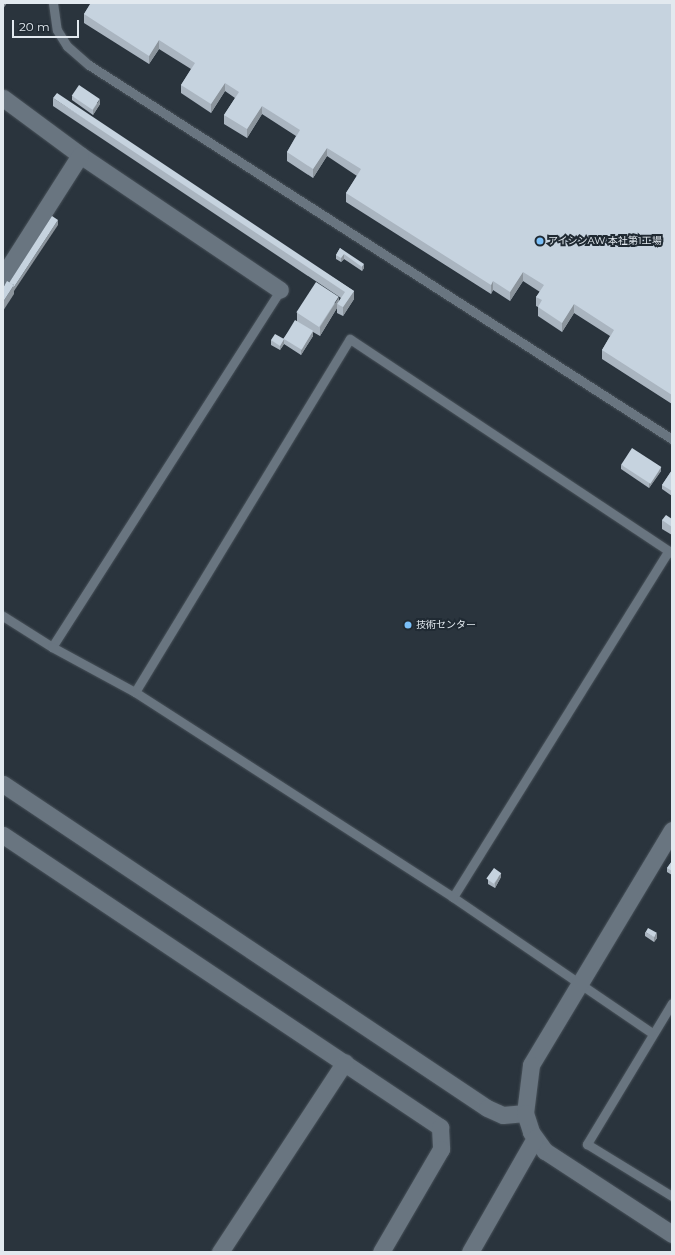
<!DOCTYPE html>
<meta charset="utf-8">
<style>
body{margin:0}
#map{position:relative;width:675px;height:1255px;overflow:hidden;background:#2a343d;font-family:Montserrat,"Noto Sans JP",sans-serif}
div>[style]{position:absolute}
.roads{filter:drop-shadow(0 0 1px #485159) drop-shadow(0 0 1px #485159)}
.lane>*{height:9px;margin:-4.5px;padding:0 4.5px;transform-origin:4.5px;border-radius:4.5px;background:#697580}
.street>*{height:17px;margin:-8.5px;padding:0 8.5px;transform-origin:8.5px;border-radius:8.5px;background:#697580}
.wall>*{inset:0;background:#aab5c0}
.shaded-wall>*{inset:0;background:#8b949c}
.building>*{inset:0;background:#c6d3df;transform-origin:0 0}
.dots>*{width:11px;height:11px;translate:-50% -50%;box-sizing:border-box;border:2px solid #202a33;border-radius:50%}
span{translate:-50% -50%;white-space:nowrap;text-align:center;line-height:1.15;-webkit-text-stroke:4px #202a33;paint-order:stroke}
.poi-label{font-size:10px;color:#e2e9ef}
.left{translate:0 -50%;text-align:left}
.frame{position:absolute;inset:0;border:4px solid #e2e9ef;pointer-events:none}
.scale{position:absolute;left:12px;top:20px;width:67px;height:18px;box-sizing:border-box;border:2px solid #e2e9ef;border-top:0;padding-left:5px;font-size:12px;line-height:14px;white-space:nowrap;color:#e2e9ef;-webkit-text-stroke:3px #202a33;paint-order:stroke}
</style>
<div id="map">
<div class="roads">
<div class="lane">
<i style="left:53px;top:3px;width:27px;rotate:82deg"></i>
<i style="left:57px;top:30px;width:19px;rotate:58deg"></i>
<i style="left:67px;top:46px;width:29px;rotate:41deg"></i>
<i style="left:89px;top:65px;width:693px;rotate:32.68deg"></i>
<i style="left:3px;top:616px;width:58px;rotate:32.3deg"></i>
<i style="left:52px;top:647px;width:424px;rotate:-57.4deg"></i>
<i style="left:52px;top:647px;width:94px;rotate:28.5deg"></i>
<i style="left:453px;top:897px;width:407px;rotate:-58.1deg"></i>
<i style="left:672px;top:1003px;width:165px;rotate:121.1deg"></i>
<i style="left:587px;top:1144px;width:100px;rotate:31.5deg"></i>
<i style="left:652px;top:1033px;width:241px;rotate:-145.7deg"></i>
<i style="left:453px;top:897px;width:378px;rotate:-147.2deg"></i>
<i style="left:135px;top:692px;width:413px;rotate:-58.7deg"></i>
<i style="left:350px;top:339px;width:387px;rotate:33.6deg"></i>
</div>
<div class="street">
<i style="left:3px;top:98px;width:96px;rotate:36.5deg"></i>
<i style="left:80px;top:155px;width:241px;rotate:34deg"></i>
<i style="left:3px;top:276px;width:143px;rotate:-57.5deg"></i>
<i style="left:3px;top:784px;width:582px;rotate:33.8deg"></i>
<i style="left:487px;top:1108px;width:17px;rotate:24deg"></i>
<i style="left:503px;top:1115px;width:22px;rotate:-5deg"></i>
<i style="left:672px;top:830px;width:274px;rotate:121deg"></i>
<i style="left:531px;top:1065px;width:48px;rotate:97.1deg"></i>
<i style="left:525px;top:1113px;width:20px;rotate:72deg"></i>
<i style="left:531px;top:1132px;width:24px;rotate:54deg"></i>
<i style="left:545px;top:1151px;width:152px;rotate:33.2deg"></i>
<i style="left:3px;top:835px;width:526px;rotate:33.75deg"></i>
<i style="left:440px;top:1127px;width:22px;rotate:87deg"></i>
<i style="left:441px;top:1149px;width:119px;rotate:120.2deg"></i>
<i style="left:220px;top:1252px;width:227px;rotate:-56.7deg"></i>
<i style="left:470px;top:1252px;width:131px;rotate:-60.3deg"></i>
</div>
</div>
<div class="wall">
<i style="clip-path:polygon(88px 3px,672px 3px,672px 404px,602px 359px,602px 350px,610px 336px,574px 313px,562px 332px,538px 316px,538px 307px,536px 306px,536px 297px,540px 292px,523px 281px,510px 301px,493px 290px,491px 294px,346px 202px,346px 193px,357px 176px,327px 156px,313px 178px,287px 161px,287px 152px,296px 136px,262px 114px,247px 138px,224px 124px,224px 115px,235px 98px,225px 91px,211px 113px,181px 93px,181px 85px,191px 69px,159px 49px,149px 64px,84px 23px,84px 14px,90px 4px)"></i>
<i style="clip-path:polygon(72px 96px,100px 104px,93px 115px,72px 100px)"></i>
<i style="clip-path:polygon(53px 98px,354px 291px,354px 299px,343px 316px,337px 313px,337px 308px,320px 336px,313px 332px,313px 336px,301px 355px,284px 344px,280px 350px,271px 345px,271px 340px,283px 339px,297px 321px,297px 313px,339px 302px,341px 298px,53px 106px)"></i>
<i style="clip-path:polygon(340px 248px,364px 268px,362px 271px,344px 259px,341px 262px,336px 259px,336px 255px)"></i>
<i style="clip-path:polygon(621px 465px,661px 471px,649px 488px,621px 469px)"></i>
<i style="clip-path:polygon(672px 470px,672px 496px,662px 489px,662px 485px)"></i>
<i style="clip-path:polygon(672px 519px,672px 535px,662px 529px,662px 520px)"></i>
<i style="clip-path:polygon(672px 861px,672px 875px,667px 872px,667px 868px)"></i>
<i style="clip-path:polygon(501px 877px,495px 888px,488px 884px,488px 879px)"></i>
<i style="clip-path:polygon(645px 932px,657px 938px,654px 942px,645px 936px)"></i>
</div>
<div class="shaded-wall">
<i style="clip-path:polygon(3px 3px,7px 3px,3px 9px)"></i>
<i style="clip-path:polygon(159px 40px,159px 49px,149px 64px,149px 56px)"></i>
<i style="clip-path:polygon(225px 83px,225px 91px,211px 113px,211px 104px)"></i>
<i style="clip-path:polygon(100px 99px,100px 104px,93px 115px,93px 110px)"></i>
<i style="clip-path:polygon(262px 106px,262px 114px,247px 138px,247px 129px)"></i>
<i style="clip-path:polygon(327px 148px,327px 156px,313px 178px,313px 169px)"></i>
<i style="clip-path:polygon(58px 220px,58px 225px,14px 291px,14px 287px)"></i>
<i style="clip-path:polygon(344px 254px,344px 259px,341px 262px,341px 258px)"></i>
<i style="clip-path:polygon(364px 264px,364px 268px,362px 271px,362px 267px)"></i>
<i style="clip-path:polygon(523px 272px,523px 281px,510px 301px,510px 292px)"></i>
<i style="clip-path:polygon(493px 281px,493px 290px,491px 294px,491px 285px)"></i>
<i style="clip-path:polygon(14px 285px,14px 294px,3px 311px,3px 302px)"></i>
<i style="clip-path:polygon(354px 291px,354px 299px,343px 316px,343px 307px)"></i>
<i style="clip-path:polygon(339px 297px,339px 305px,337px 304px,337px 308px,320px 336px,320px 327px)"></i>
<i style="clip-path:polygon(574px 304px,574px 313px,562px 332px,562px 323px)"></i>
<i style="clip-path:polygon(313px 331px,313px 336px,301px 355px,301px 350px)"></i>
<i style="clip-path:polygon(284px 339px,284px 344px,280px 350px,280px 346px)"></i>
<i style="clip-path:polygon(661px 467px,661px 471px,649px 488px,649px 484px)"></i>
<i style="clip-path:polygon(501px 873px,501px 877px,495px 888px,495px 883px)"></i>
<i style="clip-path:polygon(657px 933px,657px 938px,654px 942px,654px 937px)"></i>
</div>
<div class="building">
<i style="clip-path:polygon(91px 3px,672px 3px,672px 395px,602px 350px,614px 330px,574px 304px,562px 323px,538px 307px,542px 300px,536px 297px,544px 285px,523px 272px,510px 292px,493px 281px,491px 285px,346px 193px,361px 169px,327px 148px,313px 169px,287px 152px,300px 130px,262px 106px,247px 129px,224px 115px,239px 92px,225px 83px,211px 104px,181px 85px,195px 63px,159px 40px,149px 56px,84px 14px)"></i>
<i style="left:79px;top:85px;width:25px;height:13px;rotate:34deg"></i>
<i style="clip-path:polygon(57px 93px,354px 291px,343px 307px,337px 304px,345px 292px,53px 98px)"></i>
<i style="clip-path:polygon(52px 216px,58px 220px,14px 287px,13px 286px,14px 285px,9px 283px)"></i>
<i style="clip-path:polygon(340px 248px,364px 264px,362px 267px,344px 254px,341px 258px,336px 255px)"></i>
<i style="clip-path:polygon(7px 281px,14px 285px,3px 302px,3px 288px)"></i>
<i style="left:316px;top:282px;width:27px;height:36px;rotate:33deg"></i>
<i style="left:295px;top:320px;width:21px;height:22px;rotate:31deg"></i>
<i style="clip-path:polygon(275px 334px,284px 339px,280px 346px,271px 340px)"></i>
<i style="left:632px;top:448px;width:35px;height:20px;rotate:33deg"></i>
<i style="clip-path:polygon(672px 470px,672px 491px,662px 485px)"></i>
<i style="clip-path:polygon(666px 515px,672px 519px,672px 527px,662px 520px)"></i>
<i style="clip-path:polygon(672px 861px,672px 871px,667px 868px)"></i>
<i style="left:494px;top:868px;width:9px;height:13px;rotate:36deg"></i>
<i style="left:648px;top:928px;width:10px;height:5px;rotate:29deg"></i>
</div>
<div class="dots">
<i style="left:540px;top:241px;background:#7abff8"></i>
<i style="left:408px;top:625px;background:#7abff8"></i>
</div>
<div class="poi-label">
<span class="left" style="left:548px;top:241px">アイシンAW 本社第1工場</span>
<span class="left" style="left:416px;top:625px">技術センター</span>
</div>
<div class="frame"></div>
<div class="scale">20 m</div>
</div>
